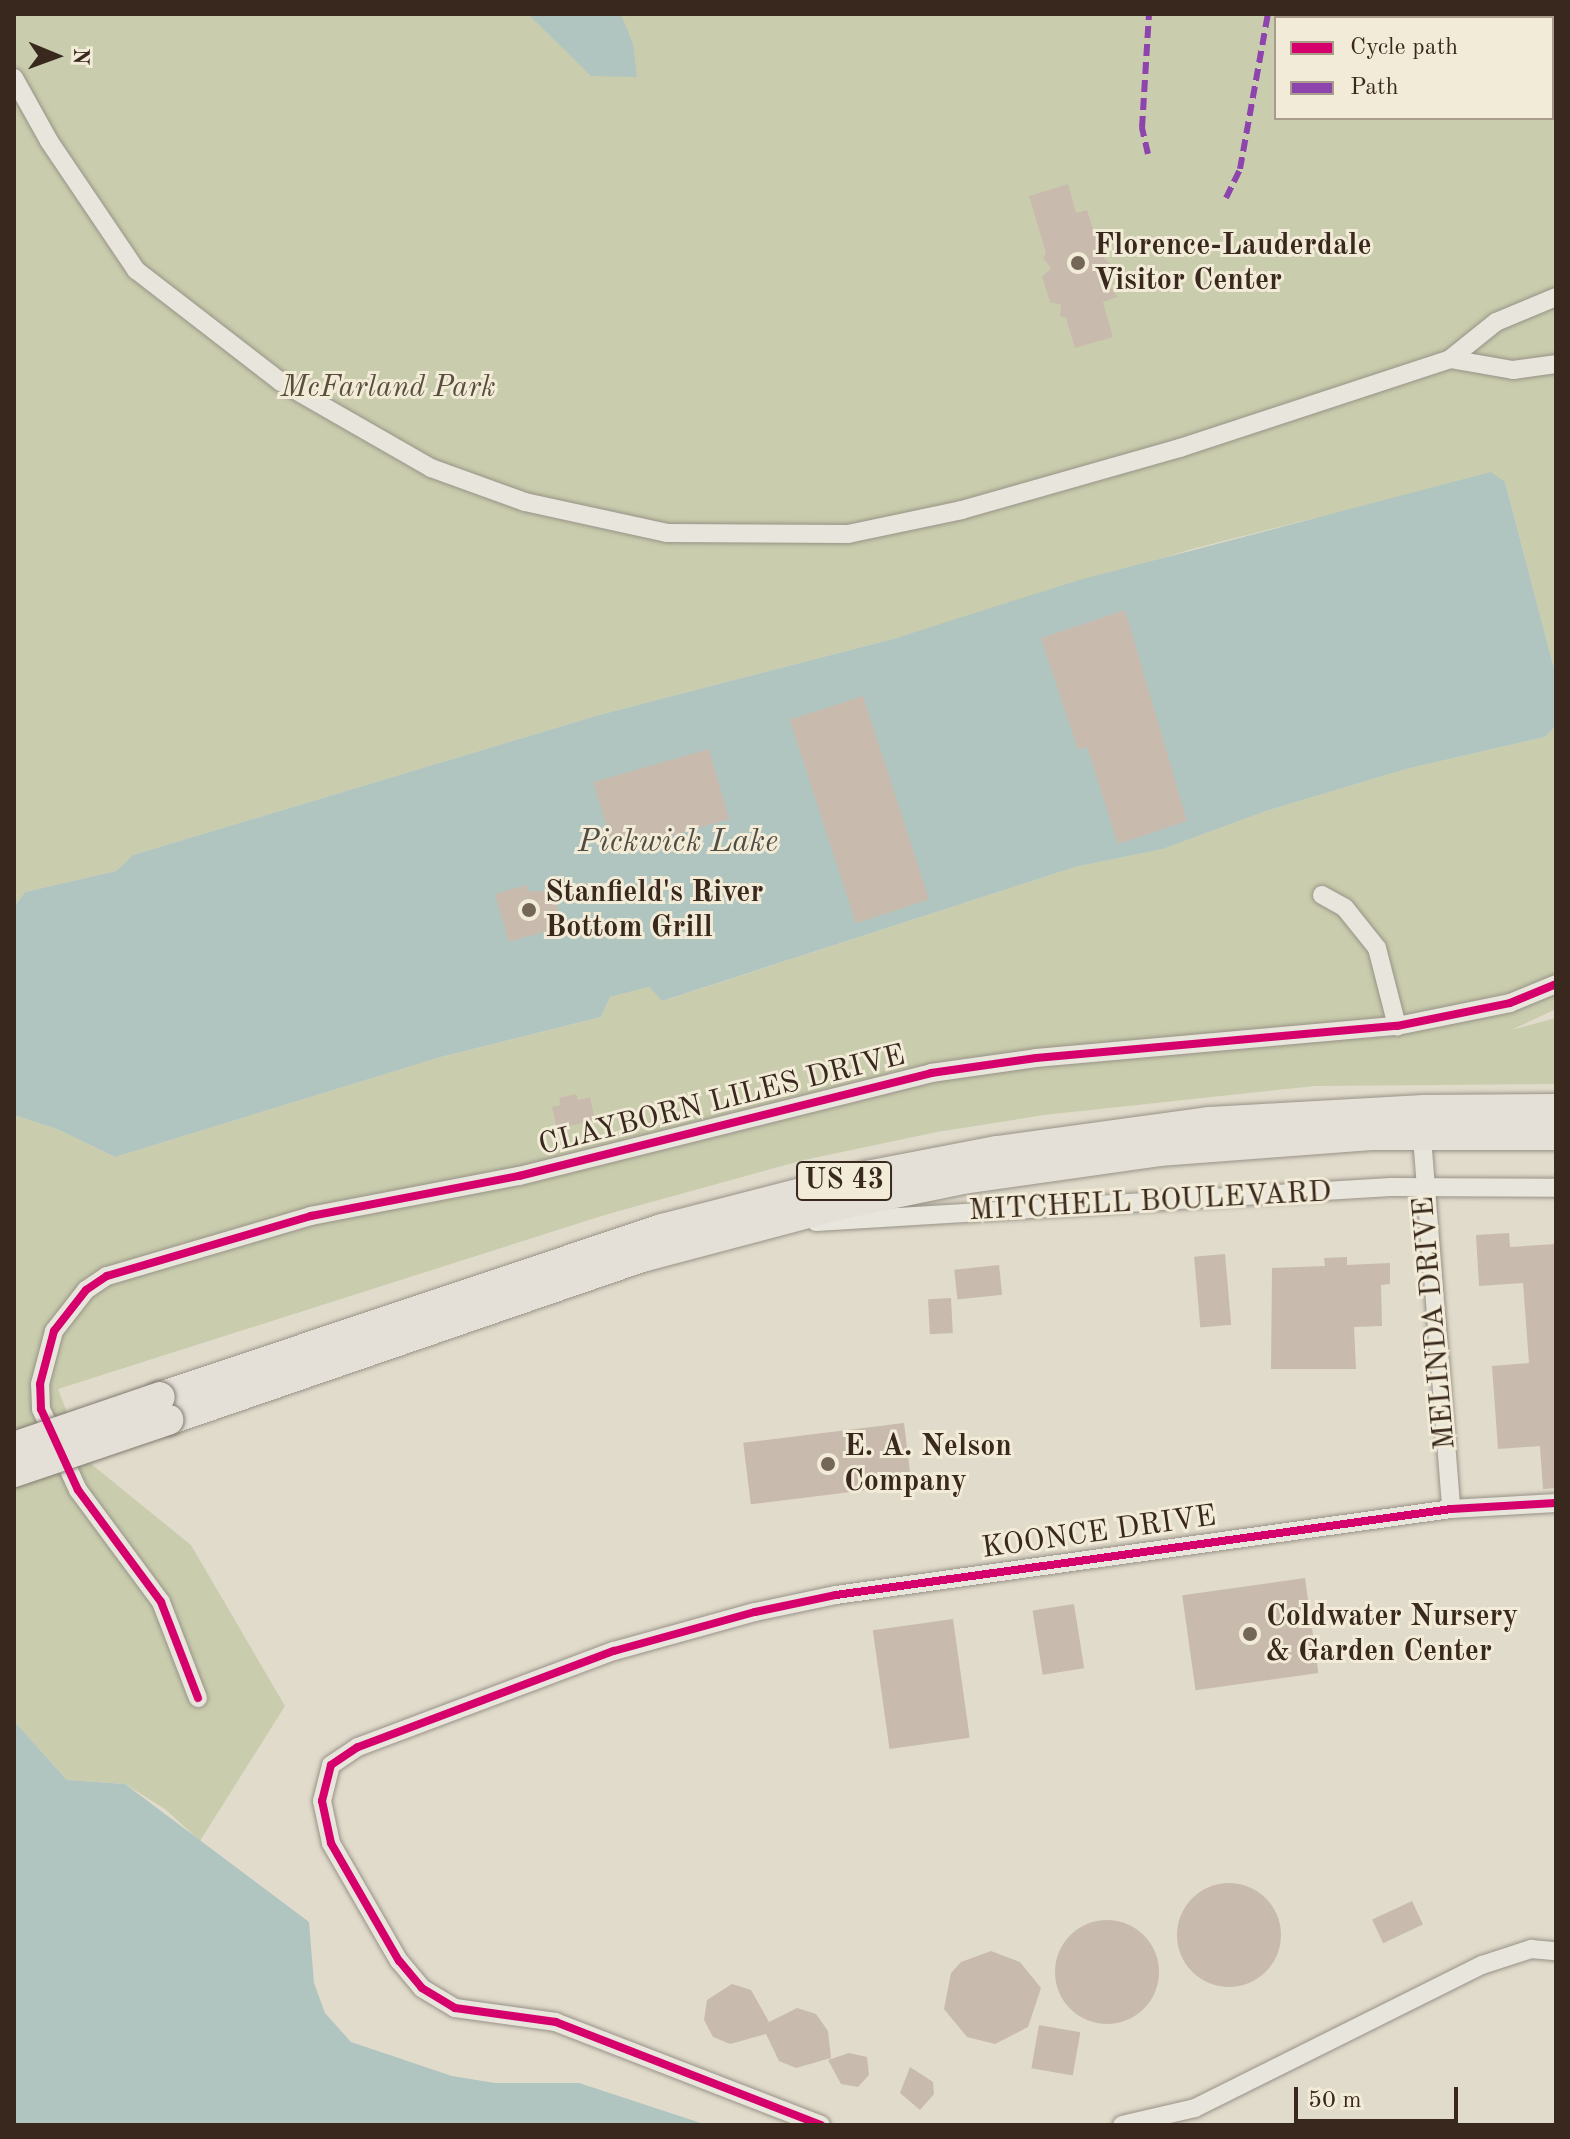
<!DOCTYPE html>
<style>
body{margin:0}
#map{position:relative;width:1570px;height:2139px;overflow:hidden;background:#e1dbcb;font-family:"Old Standard TT",serif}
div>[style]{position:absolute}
.green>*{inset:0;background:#c9cdad}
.water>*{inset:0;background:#b0c5bf}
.building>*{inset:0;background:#c8bbad;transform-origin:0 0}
.round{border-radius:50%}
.roads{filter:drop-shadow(0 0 2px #989287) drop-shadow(0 0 2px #989287)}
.minor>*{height:18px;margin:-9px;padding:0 9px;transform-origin:9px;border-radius:9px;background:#e8e5dd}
.trunk>*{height:30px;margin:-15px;padding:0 15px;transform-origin:15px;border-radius:15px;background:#e4e0d7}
.bridges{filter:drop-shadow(0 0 2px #807a70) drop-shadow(0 0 2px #807a70)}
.trunk-bridge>*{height:30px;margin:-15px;padding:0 15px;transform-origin:15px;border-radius:15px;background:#e4e0d7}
.quiet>*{height:6px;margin-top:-3px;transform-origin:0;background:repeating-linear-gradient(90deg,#8e44ad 0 12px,transparent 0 18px)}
.cycleway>*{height:8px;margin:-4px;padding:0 4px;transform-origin:4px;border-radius:4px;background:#d6006c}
.dots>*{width:22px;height:22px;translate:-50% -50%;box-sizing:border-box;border:4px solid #f2ebd7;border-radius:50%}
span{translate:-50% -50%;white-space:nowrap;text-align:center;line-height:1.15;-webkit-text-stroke:6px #f2ebd7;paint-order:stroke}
.shield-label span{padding:2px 6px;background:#f2ebd7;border:2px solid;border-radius:6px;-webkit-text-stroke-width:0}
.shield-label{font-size:28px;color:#39281d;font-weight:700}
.poi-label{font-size:30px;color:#39281d;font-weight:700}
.left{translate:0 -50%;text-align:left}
.park-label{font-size:30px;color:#584e3b;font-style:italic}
.street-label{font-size:30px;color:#39281d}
.water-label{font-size:32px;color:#524d44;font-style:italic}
.frame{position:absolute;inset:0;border:16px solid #39281d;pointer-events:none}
.legend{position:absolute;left:1274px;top:16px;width:280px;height:104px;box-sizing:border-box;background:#f2ebd7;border:2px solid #a89d8d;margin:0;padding:10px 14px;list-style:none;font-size:24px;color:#39281d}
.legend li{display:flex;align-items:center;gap:16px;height:40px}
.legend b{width:40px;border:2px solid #a89d8d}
.north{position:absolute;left:16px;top:16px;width:80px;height:80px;-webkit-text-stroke:6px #f2ebd7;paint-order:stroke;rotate:91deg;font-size:22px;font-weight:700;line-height:32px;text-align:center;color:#39281d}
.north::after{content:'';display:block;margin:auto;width:28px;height:36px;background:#39281d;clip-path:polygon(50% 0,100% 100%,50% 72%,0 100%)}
.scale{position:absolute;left:1294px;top:2087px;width:164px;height:36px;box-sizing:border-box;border:4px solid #39281d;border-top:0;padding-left:10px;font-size:24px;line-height:28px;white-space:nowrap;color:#39281d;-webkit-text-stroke:6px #f2ebd7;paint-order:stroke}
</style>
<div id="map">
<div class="green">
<i style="clip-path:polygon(evenodd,14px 14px,1556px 14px,1556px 676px,1505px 482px,1315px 518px,1196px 548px,893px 639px,599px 715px,133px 855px,116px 871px,25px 892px,14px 907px,14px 14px,1276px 18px,1552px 18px,1552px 118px,1276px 118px,1276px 18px)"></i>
<i style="clip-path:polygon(1556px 726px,1556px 1009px,1511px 1030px,1556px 1018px,1556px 1084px,1315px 1086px,1044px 1115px,937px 1132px,804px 1160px,608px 1214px,58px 1389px,85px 1459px,191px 1545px,285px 1706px,200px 1841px,165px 1809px,125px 1784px,67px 1780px,14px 1721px,14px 1115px,57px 1129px,115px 1157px,441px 1057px,601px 1017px,610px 997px,649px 987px,663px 1001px,1075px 867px,1163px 849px,1266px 811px,1406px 769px,1545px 737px)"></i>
</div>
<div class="water">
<i style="clip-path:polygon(528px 14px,621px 14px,633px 44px,637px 77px,591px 76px)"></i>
<i style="clip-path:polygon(1491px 472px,1505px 482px,1556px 676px,1556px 726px,1545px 737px,1406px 769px,1266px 811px,1163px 849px,1075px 867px,662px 1001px,649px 987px,610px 997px,601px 1017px,441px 1057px,115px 1157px,57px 1129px,14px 1115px,14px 907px,25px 892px,116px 871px,133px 855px,599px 715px,893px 639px,1079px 580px)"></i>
<i style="clip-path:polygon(14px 1721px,67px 1780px,125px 1784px,309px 1922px,314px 1983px,325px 2013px,351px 2042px,452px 2076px,495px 2083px,579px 2083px,707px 2125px,14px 2125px)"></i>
</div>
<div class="building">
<i style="clip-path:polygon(1068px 184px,1076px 213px,1087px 210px,1097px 241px,1102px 242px,1100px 254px,1115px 268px,1110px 286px,1118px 297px,1103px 302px,1113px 337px,1075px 348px,1066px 318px,1060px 316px,1061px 305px,1050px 302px,1042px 277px,1051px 268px,1043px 258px,1046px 253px,1029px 196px)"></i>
<i style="clip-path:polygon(1125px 610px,1187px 821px,1118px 844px,1087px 747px,1078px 750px,1041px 638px)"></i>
<i style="left:863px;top:696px;width:214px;height:77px;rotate:72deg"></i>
<i style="left:709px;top:749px;width:73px;height:120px;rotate:74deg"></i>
<i style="clip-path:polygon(527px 885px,528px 891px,553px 891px,563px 926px,509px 942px,495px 894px)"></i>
<i style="clip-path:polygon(576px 1094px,578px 1100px,590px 1097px,595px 1120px,557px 1129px,552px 1107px,561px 1105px,559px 1098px)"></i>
<i style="clip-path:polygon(1509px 1233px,1510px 1247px,1556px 1244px,1556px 1488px,1543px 1489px,1540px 1446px,1498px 1449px,1492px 1366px,1529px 1363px,1523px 1283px,1479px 1286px,1476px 1235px)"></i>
<i style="left:1225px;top:1254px;width:71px;height:31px;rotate:85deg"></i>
<i style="clip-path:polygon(1347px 1257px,1347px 1265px,1390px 1263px,1390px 1284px,1381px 1285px,1382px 1326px,1354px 1327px,1356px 1369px,1271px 1369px,1272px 1268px,1325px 1266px,1324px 1258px)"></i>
<i style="left:999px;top:1265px;width:30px;height:45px;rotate:84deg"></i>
<i style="left:951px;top:1298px;width:35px;height:23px;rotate:87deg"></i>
<i style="left:904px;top:1423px;width:62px;height:162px;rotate:83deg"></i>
<i style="left:1305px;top:1578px;width:96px;height:124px;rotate:82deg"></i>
<i style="left:1074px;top:1604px;width:65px;height:42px;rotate:81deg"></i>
<i style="left:953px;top:1619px;width:120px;height:81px;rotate:82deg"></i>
<i class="round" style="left:1177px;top:1883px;width:104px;height:104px"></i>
<i style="left:1412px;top:1901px;width:26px;height:44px;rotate:65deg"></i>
<i class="round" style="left:1055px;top:1920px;width:104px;height:104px"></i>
<i style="clip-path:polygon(991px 1951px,1020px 1962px,1041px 1988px,1028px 2027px,995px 2044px,967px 2037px,944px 2009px,951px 1973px,961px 1962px)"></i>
<i style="clip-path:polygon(732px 1984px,751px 1990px,769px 2022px,797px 2008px,816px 2014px,828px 2031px,831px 2058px,796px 2068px,779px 2061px,766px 2034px,730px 2044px,713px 2037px,704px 2020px,707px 2000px)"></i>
<i style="left:1039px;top:2025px;width:42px;height:44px;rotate:10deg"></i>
<i style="clip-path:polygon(849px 2053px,867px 2057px,869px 2075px,858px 2087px,841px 2084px,828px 2060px)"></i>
<i style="clip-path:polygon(910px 2067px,933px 2082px,934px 2094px,920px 2110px,900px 2093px)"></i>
</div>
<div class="roads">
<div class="minor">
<i style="left:14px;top:78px;width:72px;rotate:60.9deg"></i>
<i style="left:49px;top:141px;width:156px;rotate:56deg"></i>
<i style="left:136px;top:270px;width:183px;rotate:37.7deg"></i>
<i style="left:281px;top:382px;width:173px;rotate:29.8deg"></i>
<i style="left:431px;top:468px;width:100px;rotate:19.9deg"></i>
<i style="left:525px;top:502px;width:145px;rotate:12.3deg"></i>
<i style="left:667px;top:533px;width:181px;rotate:0.3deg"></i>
<i style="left:848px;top:534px;width:116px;rotate:-11.9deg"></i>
<i style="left:962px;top:510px;width:227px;rotate:-15.9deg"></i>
<i style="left:1180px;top:448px;width:284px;rotate:-18.2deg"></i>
<i style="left:1450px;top:359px;width:59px;rotate:-38.8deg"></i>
<i style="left:1496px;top:322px;width:65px;rotate:-22.6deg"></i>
<i style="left:1450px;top:359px;width:64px;rotate:9.9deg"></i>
<i style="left:1513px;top:370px;width:43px;rotate:-7.9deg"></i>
<i style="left:1322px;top:895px;width:26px;rotate:29deg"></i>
<i style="left:1345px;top:908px;width:51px;rotate:51.3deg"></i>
<i style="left:1377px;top:948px;width:81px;rotate:75.6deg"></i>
<i style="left:1422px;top:1137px;width:373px;rotate:85.5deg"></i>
<i style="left:816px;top:1222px;width:576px;rotate:-3.48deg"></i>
<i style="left:1391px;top:1187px;width:165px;rotate:0.3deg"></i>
<i style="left:198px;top:1698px;width:103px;rotate:-111.1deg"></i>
<i style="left:161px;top:1602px;width:139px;rotate:-126.5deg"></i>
<i style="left:78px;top:1490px;width:89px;rotate:-114.6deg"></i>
<i style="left:41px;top:1409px;width:25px;rotate:-92deg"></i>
<i style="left:40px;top:1384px;width:55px;rotate:-75.2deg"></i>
<i style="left:54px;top:1331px;width:52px;rotate:-52deg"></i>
<i style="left:86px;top:1290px;width:25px;rotate:-34deg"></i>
<i style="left:107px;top:1276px;width:213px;rotate:-16.4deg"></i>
<i style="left:311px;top:1216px;width:212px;rotate:-10.9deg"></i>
<i style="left:519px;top:1176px;width:425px;rotate:-14deg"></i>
<i style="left:931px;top:1073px;width:106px;rotate:-8.1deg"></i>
<i style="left:1036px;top:1058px;width:362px;rotate:-5.1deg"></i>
<i style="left:1397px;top:1026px;width:115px;rotate:-11.5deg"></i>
<i style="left:1510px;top:1003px;width:50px;rotate:-22.4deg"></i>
<i style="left:821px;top:2125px;width:284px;rotate:-158.8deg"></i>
<i style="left:556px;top:2022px;width:102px;rotate:-172.1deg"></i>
<i style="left:455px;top:2008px;width:39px;rotate:-149deg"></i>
<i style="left:422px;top:1988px;width:35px;rotate:-130deg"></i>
<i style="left:399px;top:1961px;width:136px;rotate:-120deg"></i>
<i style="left:331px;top:1843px;width:43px;rotate:-102.1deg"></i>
<i style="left:322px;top:1801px;width:37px;rotate:-76deg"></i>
<i style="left:331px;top:1765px;width:32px;rotate:-34deg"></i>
<i style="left:358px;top:1747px;width:273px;rotate:-20.6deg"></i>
<i style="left:614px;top:1651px;width:146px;rotate:-15.5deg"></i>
<i style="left:755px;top:1612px;width:83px;rotate:-11.9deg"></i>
<i style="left:836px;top:1595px;width:621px;rotate:-7.96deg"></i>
<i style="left:1451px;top:1509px;width:105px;rotate:-3.3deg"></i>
<i style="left:1122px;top:2125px;width:75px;rotate:-13.1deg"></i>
<i style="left:1195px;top:2108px;width:321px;rotate:-26.5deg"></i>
<i style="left:1482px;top:1965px;width:52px;rotate:-18.1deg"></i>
<i style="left:1531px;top:1949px;width:25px;rotate:5deg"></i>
</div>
<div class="trunk">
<i style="left:160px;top:1397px;width:529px;rotate:-18.5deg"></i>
<i style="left:662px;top:1229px;width:212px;rotate:-14.5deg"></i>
<i style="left:867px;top:1176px;width:132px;rotate:-10.9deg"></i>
<i style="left:997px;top:1151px;width:215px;rotate:-7.8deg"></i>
<i style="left:1210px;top:1122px;width:214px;rotate:-3.2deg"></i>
<i style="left:1424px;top:1110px;width:132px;rotate:-0.4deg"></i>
<i style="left:168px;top:1420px;width:501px;rotate:-18.98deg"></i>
<i style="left:642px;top:1257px;width:211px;rotate:-14.8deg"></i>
<i style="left:846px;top:1203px;width:119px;rotate:-11.6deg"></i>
<i style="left:963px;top:1179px;width:198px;rotate:-8.1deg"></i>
<i style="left:1159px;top:1151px;width:213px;rotate:-4.3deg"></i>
<i style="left:1371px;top:1135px;width:185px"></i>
</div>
</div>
<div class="bridges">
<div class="trunk-bridge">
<i style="left:14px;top:1447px;width:154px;rotate:-18.9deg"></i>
<i style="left:14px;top:1472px;width:163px;rotate:-18.7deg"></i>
</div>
</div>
<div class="quiet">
<i style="left:1148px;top:154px;width:27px;rotate:-103deg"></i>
<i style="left:1142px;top:128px;width:114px;rotate:-86.5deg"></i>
<i style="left:1226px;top:198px;width:32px;rotate:-64deg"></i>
<i style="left:1240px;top:169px;width:158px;rotate:-79.8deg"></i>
</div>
<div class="cycleway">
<i style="left:198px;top:1698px;width:103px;rotate:-111.1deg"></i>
<i style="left:161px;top:1602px;width:139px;rotate:-126.5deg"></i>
<i style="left:78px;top:1490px;width:89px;rotate:-114.6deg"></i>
<i style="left:41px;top:1409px;width:25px;rotate:-92deg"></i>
<i style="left:40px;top:1384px;width:55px;rotate:-75.2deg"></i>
<i style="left:54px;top:1331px;width:52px;rotate:-52deg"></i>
<i style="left:86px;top:1290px;width:25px;rotate:-34deg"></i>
<i style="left:107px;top:1276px;width:213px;rotate:-16.4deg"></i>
<i style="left:311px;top:1216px;width:212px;rotate:-10.9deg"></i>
<i style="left:519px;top:1176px;width:425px;rotate:-14deg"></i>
<i style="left:931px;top:1073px;width:106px;rotate:-8.1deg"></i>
<i style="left:1036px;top:1058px;width:362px;rotate:-5.1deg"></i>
<i style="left:1397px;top:1026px;width:115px;rotate:-11.5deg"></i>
<i style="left:1510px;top:1003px;width:50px;rotate:-22.4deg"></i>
<i style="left:821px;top:2125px;width:284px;rotate:-158.8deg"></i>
<i style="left:556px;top:2022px;width:102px;rotate:-172.1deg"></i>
<i style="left:455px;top:2008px;width:39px;rotate:-149deg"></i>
<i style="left:422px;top:1988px;width:35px;rotate:-130deg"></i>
<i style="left:399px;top:1961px;width:136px;rotate:-120deg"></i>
<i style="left:331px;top:1843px;width:43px;rotate:-102.1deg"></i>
<i style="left:322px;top:1801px;width:37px;rotate:-76deg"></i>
<i style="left:331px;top:1765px;width:32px;rotate:-34deg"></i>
<i style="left:358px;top:1747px;width:273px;rotate:-20.6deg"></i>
<i style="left:614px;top:1651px;width:146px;rotate:-15.5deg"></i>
<i style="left:755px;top:1612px;width:83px;rotate:-11.9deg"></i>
<i style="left:836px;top:1595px;width:621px;rotate:-7.96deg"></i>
<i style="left:1451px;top:1509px;width:105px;rotate:-3.3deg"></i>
</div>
<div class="dots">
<i style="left:1078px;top:263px;background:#74675a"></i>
<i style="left:529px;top:910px;background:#74675a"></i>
<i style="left:828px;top:1464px;background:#74675a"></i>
<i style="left:1250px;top:1634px;background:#74675a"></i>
</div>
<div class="shield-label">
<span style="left:844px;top:1181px">US 43</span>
</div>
<div class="poi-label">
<span class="left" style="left:1094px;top:263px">Florence-Lauderdale<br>Visitor Center</span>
<span class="left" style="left:545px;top:910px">Stanfield's River<br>Bottom Grill</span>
<span class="left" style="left:844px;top:1464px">E. A. Nelson<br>Company</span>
<span class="left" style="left:1266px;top:1634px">Coldwater Nursery<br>&amp; Garden Center</span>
</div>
<div class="park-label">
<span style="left:388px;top:388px">McFarland Park</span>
</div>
<div class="street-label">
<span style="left:722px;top:1101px;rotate:-14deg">CLAYBORN LILES DRIVE</span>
<span style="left:1150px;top:1202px;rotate:-3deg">MITCHELL BOULEVARD</span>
<span style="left:1435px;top:1323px;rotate:-95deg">MELINDA DRIVE</span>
<span style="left:1099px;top:1533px;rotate:-8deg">KOONCE DRIVE</span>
</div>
<div class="water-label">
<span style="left:678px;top:843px">Pickwick Lake</span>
</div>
<div class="frame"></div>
<ul class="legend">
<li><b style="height:10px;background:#d6006c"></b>Cycle path</li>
<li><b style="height:10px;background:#8e44ad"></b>Path</li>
</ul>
<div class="north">N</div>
<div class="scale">50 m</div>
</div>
